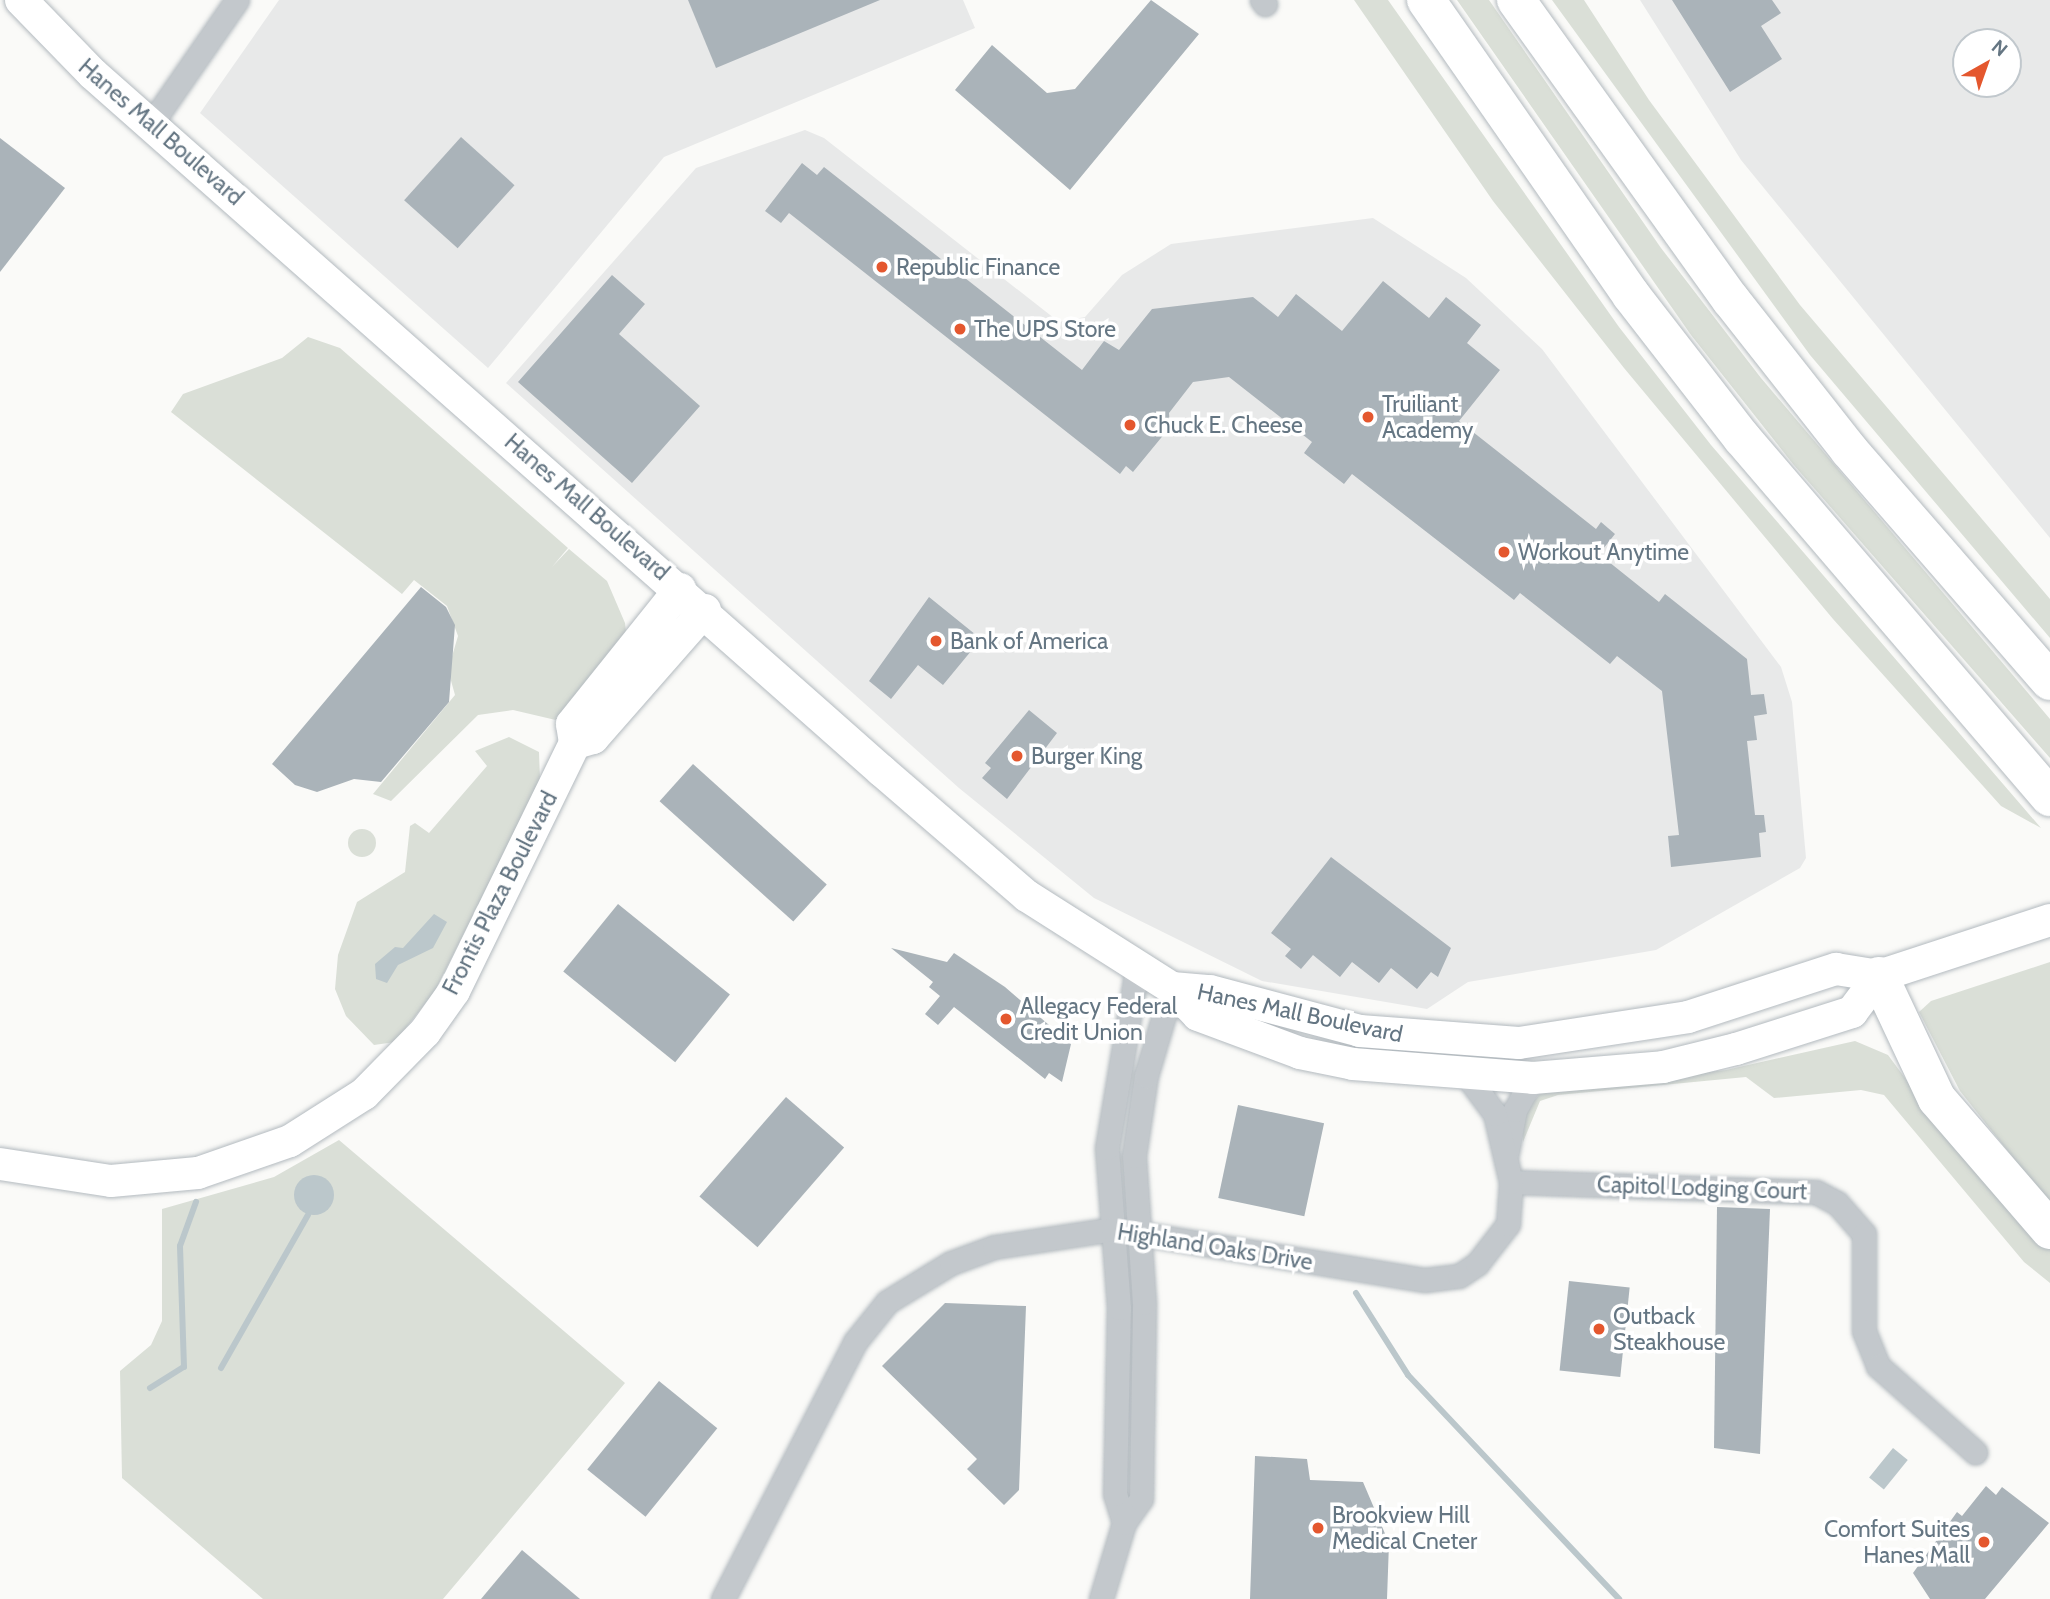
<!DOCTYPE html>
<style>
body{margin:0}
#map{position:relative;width:2050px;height:1599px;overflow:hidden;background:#fafaf8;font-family:Cabin,sans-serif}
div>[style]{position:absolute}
.built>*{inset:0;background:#e8e9e9}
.green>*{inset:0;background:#dadfd7}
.round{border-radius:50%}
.water>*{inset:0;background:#bbc7cb;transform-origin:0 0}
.stream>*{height:6px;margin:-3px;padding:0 3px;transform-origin:3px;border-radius:3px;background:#bbc7cb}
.building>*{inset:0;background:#aab3b9;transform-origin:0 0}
.roads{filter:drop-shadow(0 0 2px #b3babf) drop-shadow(0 0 2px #b3babf)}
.street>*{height:23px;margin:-11.5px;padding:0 11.5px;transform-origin:11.5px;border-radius:11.5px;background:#c3c8cc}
.secondary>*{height:32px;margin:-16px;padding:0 16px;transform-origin:16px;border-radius:16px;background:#fff}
.highway>*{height:38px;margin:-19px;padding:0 19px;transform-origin:19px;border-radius:19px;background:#fff}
.dots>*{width:19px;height:19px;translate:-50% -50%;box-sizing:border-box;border:4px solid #fff;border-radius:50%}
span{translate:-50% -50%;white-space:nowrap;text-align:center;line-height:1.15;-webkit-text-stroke:7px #fff;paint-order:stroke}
.street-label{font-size:23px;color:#657683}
.poi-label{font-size:23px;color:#657683}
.left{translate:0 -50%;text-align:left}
.right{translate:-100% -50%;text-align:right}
.north{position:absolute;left:1952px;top:28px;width:70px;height:70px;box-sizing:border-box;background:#fff;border:2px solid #c1c8cd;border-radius:50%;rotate:40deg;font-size:19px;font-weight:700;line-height:28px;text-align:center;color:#657683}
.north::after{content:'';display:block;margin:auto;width:24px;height:32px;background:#e4572e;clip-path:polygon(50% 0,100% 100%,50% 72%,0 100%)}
</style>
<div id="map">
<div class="built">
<i style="clip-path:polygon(279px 0,963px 0,975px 28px,664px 157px,488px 368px,200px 113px)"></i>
<i style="clip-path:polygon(evenodd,1640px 0,2050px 0,2050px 538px,1741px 160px,1640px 0,1966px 42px,2008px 42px,2008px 84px,1966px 84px,1966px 42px)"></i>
<i style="clip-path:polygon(805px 130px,824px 138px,1059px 322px,1085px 317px,1122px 275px,1171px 244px,1373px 218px,1466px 278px,1542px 349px,1781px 667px,1792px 702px,1806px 858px,1800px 868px,1656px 950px,1468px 982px,1427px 1009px,1262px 981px,1094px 898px,959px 788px,506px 383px,696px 168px)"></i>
</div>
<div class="green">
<i style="clip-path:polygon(1354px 0,1388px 0,1619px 327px,1711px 445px,2041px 828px,2001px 806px,1833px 619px,1624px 368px,1493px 201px)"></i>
<i style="clip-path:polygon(1457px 0,1489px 0,1661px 248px,1761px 378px,2050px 719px,2050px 758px,1793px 464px,1691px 335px)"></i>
<i style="clip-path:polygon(1552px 0,1584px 0,1649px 100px,1800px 305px,2050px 599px,2050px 638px,1810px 355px)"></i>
<i style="clip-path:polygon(308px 337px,340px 348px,568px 548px,552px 567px,569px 549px,607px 581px,625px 623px,626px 632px,560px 721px,513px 710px,478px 715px,391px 801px,373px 794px,455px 695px,448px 670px,458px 636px,447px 606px,414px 580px,402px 594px,171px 412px,183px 394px,282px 358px)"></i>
<i style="clip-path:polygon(509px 737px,539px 752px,540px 781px,435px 991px,395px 1042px,374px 1045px,346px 1016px,335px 989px,338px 955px,357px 902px,405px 872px,410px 826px,415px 823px,429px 833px,487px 766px,475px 751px)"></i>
<i class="round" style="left:348px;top:829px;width:28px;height:28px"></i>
<i style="clip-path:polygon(2050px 962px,2050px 1204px,1960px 1091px,1919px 1012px,1931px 1001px)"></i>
<i style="clip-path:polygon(1855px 1041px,1888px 1055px,1959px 1151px,2050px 1249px,2050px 1283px,2024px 1262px,1884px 1095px,1861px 1090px,1774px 1098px,1746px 1077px,1558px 1095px,1540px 1101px,1523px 1142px,1521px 1116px,1543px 1090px,1726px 1070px)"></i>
<i style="clip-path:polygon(339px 1140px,625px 1383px,443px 1599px,263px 1599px,122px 1478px,120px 1371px,151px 1345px,162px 1321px,162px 1209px,274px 1177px)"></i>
</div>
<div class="water">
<i style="clip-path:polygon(434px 914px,447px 922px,433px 948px,398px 965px,387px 983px,376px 979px,375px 964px,395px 947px,403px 948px)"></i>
<i class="round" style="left:294px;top:1175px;width:40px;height:40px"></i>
<i style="left:1893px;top:1448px;width:19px;height:38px;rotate:39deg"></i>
</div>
<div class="stream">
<i style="left:1356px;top:1293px;width:97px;rotate:57.6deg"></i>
<i style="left:1408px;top:1375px;width:308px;rotate:46.7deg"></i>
<i style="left:221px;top:1368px;width:176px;rotate:-60.4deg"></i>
<i style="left:150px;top:1388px;width:40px;rotate:-32deg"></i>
<i style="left:184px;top:1367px;width:121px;rotate:-91.9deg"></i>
<i style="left:180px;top:1246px;width:47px;rotate:-70deg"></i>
</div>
<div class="building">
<i style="clip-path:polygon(688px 0,880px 0,716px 68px)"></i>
<i style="clip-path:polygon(1151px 0,1199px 34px,1070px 190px,955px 90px,992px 45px,1047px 93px,1075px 89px)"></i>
<i style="clip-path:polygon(1672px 0,1772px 0,1781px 13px,1761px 26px,1782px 59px,1730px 92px)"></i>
<i style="left:461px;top:137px;width:72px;height:85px;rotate:42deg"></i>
<i style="clip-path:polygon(0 138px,65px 188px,0 272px)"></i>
<i style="clip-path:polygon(802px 163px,817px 175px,824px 167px,1082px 370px,1104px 341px,1119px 350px,1152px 309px,1253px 297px,1278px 317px,1296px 294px,1342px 331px,1383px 281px,1429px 318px,1446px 297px,1481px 325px,1467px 343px,1500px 370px,1459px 421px,1596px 529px,1601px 522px,1615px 534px,1599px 554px,1659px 602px,1665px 594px,1747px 659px,1751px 695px,1764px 694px,1767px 714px,1754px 716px,1757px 740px,1747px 741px,1755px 815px,1764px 815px,1766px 832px,1759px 833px,1761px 857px,1671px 867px,1668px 836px,1679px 835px,1662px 691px,1617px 656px,1610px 664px,1520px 593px,1514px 600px,1352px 474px,1344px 484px,1304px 453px,1312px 442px,1229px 377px,1193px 382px,1169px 413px,1170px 427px,1133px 472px,1126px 466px,1120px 474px,789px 213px,781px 223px,765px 211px)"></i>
<i style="clip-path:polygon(612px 275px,645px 304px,619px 334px,700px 406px,632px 483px,518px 382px)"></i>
<i style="clip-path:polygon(421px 587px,446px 607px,455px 625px,449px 702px,381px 782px,354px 779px,317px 792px,295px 785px,272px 764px)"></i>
<i style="clip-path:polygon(929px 597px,981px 639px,943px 685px,918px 665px,891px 699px,869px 681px)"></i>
<i style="clip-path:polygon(1029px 710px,1057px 733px,1007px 799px,982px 778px,991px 768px,985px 763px)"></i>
<i style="left:693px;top:764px;width:180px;height:50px;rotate:42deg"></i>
<i style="clip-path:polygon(1331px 857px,1451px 948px,1438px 977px,1431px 972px,1417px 989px,1391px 968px,1379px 983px,1352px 962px,1340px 977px,1313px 955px,1301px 969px,1285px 956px,1291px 949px,1271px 933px)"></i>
<i style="left:618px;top:904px;width:144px;height:87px;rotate:39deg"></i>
<i style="clip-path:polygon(891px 948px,947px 962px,954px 953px,1005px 987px,1071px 1044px,1062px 1082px,1049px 1073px,1045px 1079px,954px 1007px,938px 1025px,925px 1014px,940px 996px,929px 987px,933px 982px)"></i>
<i style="left:786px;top:1097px;width:77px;height:132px;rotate:41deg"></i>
<i style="left:1238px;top:1105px;width:88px;height:95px;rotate:12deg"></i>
<i style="clip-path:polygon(1717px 1207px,1770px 1209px,1760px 1454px,1714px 1448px)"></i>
<i style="left:1569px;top:1281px;width:61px;height:90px;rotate:6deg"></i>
<i style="clip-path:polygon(945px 1303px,1026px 1306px,1019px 1490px,1004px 1505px,967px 1469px,977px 1459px,882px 1366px)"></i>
<i style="left:659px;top:1381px;width:75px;height:114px;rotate:39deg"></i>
<i style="clip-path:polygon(1255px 1456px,1307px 1459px,1310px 1480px,1363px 1482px,1389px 1543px,1387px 1599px,1250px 1599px)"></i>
<i style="clip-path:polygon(1986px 1486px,1996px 1495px,2002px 1487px,2049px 1523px,1985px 1599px,1930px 1599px,1913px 1573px,1957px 1512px,1962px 1516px)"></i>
<i style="clip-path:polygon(522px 1550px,580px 1599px,481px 1599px)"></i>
</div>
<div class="roads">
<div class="street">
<i style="left:1262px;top:0;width:5px;rotate:53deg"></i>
<i style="left:151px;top:124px;width:151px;rotate:-55.3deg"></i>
<i style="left:1507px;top:1152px;width:43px;rotate:-79.2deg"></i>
<i style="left:1515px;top:1110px;width:37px;rotate:-61deg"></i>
<i style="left:1511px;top:1182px;width:305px;rotate:1.9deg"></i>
<i style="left:1816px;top:1192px;width:24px;rotate:28deg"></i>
<i style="left:1837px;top:1203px;width:41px;rotate:48.9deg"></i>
<i style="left:1864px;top:1234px;width:97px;rotate:90deg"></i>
<i style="left:1864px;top:1331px;width:38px;rotate:68deg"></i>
<i style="left:1878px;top:1366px;width:130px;rotate:41.6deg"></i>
<i style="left:1124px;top:1523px;width:30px;rotate:-107deg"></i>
<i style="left:1115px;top:1494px;width:186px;rotate:-88.8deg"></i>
<i style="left:1119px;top:1308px;width:160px;rotate:-94.3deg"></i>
<i style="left:1107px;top:1148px;width:181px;rotate:-80.5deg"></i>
<i style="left:723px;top:1599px;width:289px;rotate:-62.8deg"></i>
<i style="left:855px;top:1342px;width:51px;rotate:-51.3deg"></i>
<i style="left:887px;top:1302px;width:75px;rotate:-31.4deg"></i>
<i style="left:951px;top:1263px;width:46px;rotate:-20.4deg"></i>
<i style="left:994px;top:1247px;width:120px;rotate:-8.6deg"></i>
<i style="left:1113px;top:1229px;width:316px;rotate:9.3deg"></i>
<i style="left:1425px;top:1280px;width:34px;rotate:-7deg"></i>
<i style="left:1459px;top:1276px;width:22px;rotate:-34deg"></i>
<i style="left:1477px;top:1264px;width:51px;rotate:-52.2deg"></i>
<i style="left:1508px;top:1224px;width:42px;rotate:-85.9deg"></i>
<i style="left:1511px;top:1182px;width:70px;rotate:-103.2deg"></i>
<i style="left:1495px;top:1114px;width:47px;rotate:-126.4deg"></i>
<i style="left:1101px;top:1599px;width:79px;rotate:-73.2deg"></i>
<i style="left:1124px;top:1523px;width:29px;rotate:-55deg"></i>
<i style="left:1141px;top:1499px;width:196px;rotate:-89.1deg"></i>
<i style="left:1144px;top:1303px;width:147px;rotate:-93.9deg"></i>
<i style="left:1134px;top:1156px;width:81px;rotate:-81.5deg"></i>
<i style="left:1146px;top:1076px;width:92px;rotate:-73.5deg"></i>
</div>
<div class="secondary">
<i style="left:21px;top:0;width:103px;rotate:45.8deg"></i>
<i style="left:93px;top:74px;width:1053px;rotate:41.46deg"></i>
<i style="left:882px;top:771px;width:191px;rotate:40.8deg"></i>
<i style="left:1027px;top:896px;width:172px;rotate:32.4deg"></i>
<i style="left:1172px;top:988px;width:37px;rotate:46deg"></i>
<i style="left:1198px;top:1015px;width:109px;rotate:20.4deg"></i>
<i style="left:1300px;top:1053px;width:54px;rotate:11.7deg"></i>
<i style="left:1353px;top:1064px;width:181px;rotate:4.4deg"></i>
<i style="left:1533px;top:1078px;width:130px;rotate:-4.8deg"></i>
<i style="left:1663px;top:1067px;width:75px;rotate:-13.9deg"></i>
<i style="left:1736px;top:1049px;width:122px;rotate:-17.7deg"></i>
<i style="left:1852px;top:1012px;width:45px;rotate:-53.1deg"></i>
<i style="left:575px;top:743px;width:19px;rotate:-16deg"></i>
<i style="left:593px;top:738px;width:170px;rotate:-48.8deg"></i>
<i style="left:1172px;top:988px;width:38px;rotate:5deg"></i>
<i style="left:1210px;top:991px;width:155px;rotate:14.9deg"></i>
<i style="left:1360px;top:1031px;width:159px;rotate:4.3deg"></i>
<i style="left:1519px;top:1043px;width:171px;rotate:-8.7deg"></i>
<i style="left:1688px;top:1017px;width:156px;rotate:-18deg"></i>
<i style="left:1836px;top:969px;width:44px;rotate:9.2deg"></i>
<i style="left:1879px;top:976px;width:180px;rotate:-18.1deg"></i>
<i style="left:0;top:1164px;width:112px;rotate:8.7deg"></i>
<i style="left:111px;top:1181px;width:87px;rotate:-5.3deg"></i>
<i style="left:198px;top:1173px;width:97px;rotate:-19.2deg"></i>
<i style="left:290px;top:1141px;width:88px;rotate:-32.4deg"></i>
<i style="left:364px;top:1094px;width:87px;rotate:-45.5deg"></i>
<i style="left:425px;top:1032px;width:50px;rotate:-54.7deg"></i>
<i style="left:454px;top:991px;width:276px;rotate:-64deg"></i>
<i style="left:575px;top:743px;width:19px;rotate:-99deg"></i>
<i style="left:572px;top:724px;width:173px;rotate:-51.3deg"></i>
</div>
<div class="highway">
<i style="left:1426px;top:0;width:359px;rotate:55.2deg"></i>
<i style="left:1631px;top:295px;width:181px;rotate:52.2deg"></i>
<i style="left:1742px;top:438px;width:473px;rotate:49.4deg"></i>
<i style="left:1516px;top:0;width:369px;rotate:54.4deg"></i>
<i style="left:1731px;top:300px;width:191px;rotate:51.8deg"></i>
<i style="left:1849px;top:450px;width:306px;rotate:49deg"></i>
<i style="left:1879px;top:976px;width:136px;rotate:64.8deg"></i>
<i style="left:1937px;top:1099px;width:173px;rotate:49.2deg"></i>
</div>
</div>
<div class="dots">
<i style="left:882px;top:267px;background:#e4572e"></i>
<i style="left:960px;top:329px;background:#e4572e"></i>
<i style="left:1368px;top:417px;background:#e4572e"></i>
<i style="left:1130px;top:425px;background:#e4572e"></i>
<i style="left:1504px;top:552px;background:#e4572e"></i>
<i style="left:936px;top:641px;background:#e4572e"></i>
<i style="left:1017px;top:756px;background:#e4572e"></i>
<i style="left:1006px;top:1019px;background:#e4572e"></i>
<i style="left:1599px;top:1329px;background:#e4572e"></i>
<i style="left:1318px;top:1528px;background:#e4572e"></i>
<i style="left:1984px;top:1542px;background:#e4572e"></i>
</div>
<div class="street-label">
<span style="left:161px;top:132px;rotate:41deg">Hanes Mall Boulevard</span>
<span style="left:587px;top:507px;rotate:41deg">Hanes Mall Boulevard</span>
<span style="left:500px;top:893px;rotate:-63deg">Frontis Plaza Boulevard</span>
<span style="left:1300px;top:1013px;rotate:12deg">Hanes Mall Boulevard</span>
<span style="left:1702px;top:1188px;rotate:2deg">Capitol Lodging Court</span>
<span style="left:1215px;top:1247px;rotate:9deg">Highland Oaks Drive</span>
</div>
<div class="poi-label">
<span class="left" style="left:896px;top:267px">Republic Finance</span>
<span class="left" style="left:974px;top:329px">The UPS Store</span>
<span class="left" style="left:1382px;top:417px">Truiliant<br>Academy</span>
<span class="left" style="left:1144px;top:425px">Chuck E. Cheese</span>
<span class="left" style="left:1518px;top:552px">Workout Anytime</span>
<span class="left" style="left:950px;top:641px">Bank of America</span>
<span class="left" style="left:1031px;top:756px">Burger King</span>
<span class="left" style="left:1020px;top:1019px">Allegacy Federal<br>Credit Union</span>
<span class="left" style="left:1613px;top:1329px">Outback<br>Steakhouse</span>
<span class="left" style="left:1332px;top:1528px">Brookview Hill<br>Medical Cneter</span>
<span class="right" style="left:1970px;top:1542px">Comfort Suites<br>Hanes Mall</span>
</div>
<div class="north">N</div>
</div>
